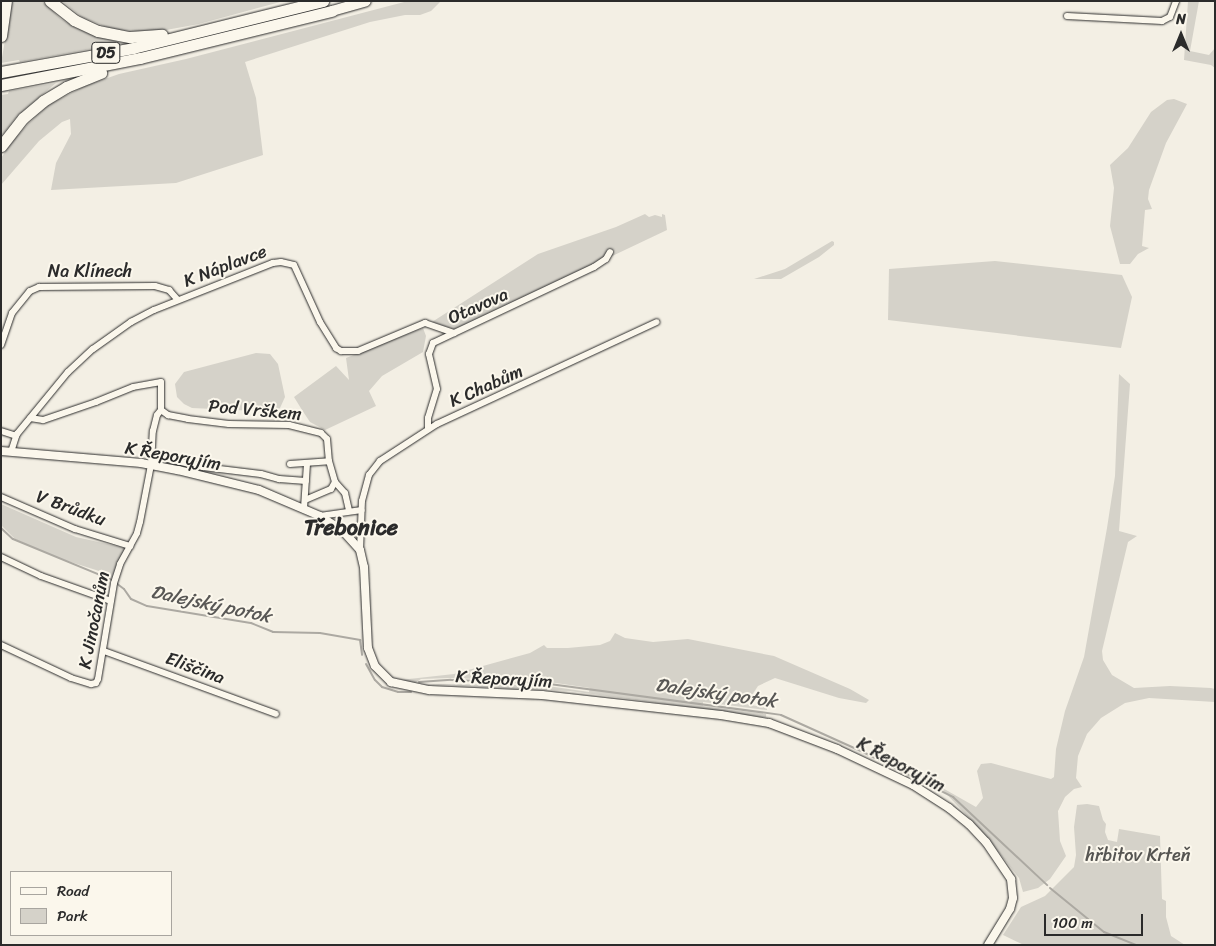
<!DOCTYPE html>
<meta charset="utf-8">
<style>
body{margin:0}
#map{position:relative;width:1216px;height:946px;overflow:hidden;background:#f3efe4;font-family:Sriracha,sans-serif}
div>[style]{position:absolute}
.green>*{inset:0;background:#d5d2c9}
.stream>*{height:2px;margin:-1px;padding:0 1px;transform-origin:1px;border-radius:1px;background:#aca9a2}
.roads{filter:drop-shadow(0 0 1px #2b2b2b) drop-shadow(0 0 1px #2b2b2b)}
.minor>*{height:6px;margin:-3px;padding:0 3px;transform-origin:3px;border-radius:3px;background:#fbf7ec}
.tertiary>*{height:8px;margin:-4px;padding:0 4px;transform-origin:4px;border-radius:4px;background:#fbf7ec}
.trunk>*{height:10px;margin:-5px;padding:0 5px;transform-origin:5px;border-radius:5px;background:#fbf7ec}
.motorway>*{height:11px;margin:-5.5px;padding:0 5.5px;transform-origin:5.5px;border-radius:5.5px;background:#fbf7ec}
span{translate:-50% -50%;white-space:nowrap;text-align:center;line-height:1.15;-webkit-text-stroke:4px #fbf7ec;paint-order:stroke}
.shield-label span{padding:1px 4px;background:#fbf7ec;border:1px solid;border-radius:4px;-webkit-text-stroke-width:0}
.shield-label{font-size:16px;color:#2b2b2b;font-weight:700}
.street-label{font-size:18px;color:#2b2b2b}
.park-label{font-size:18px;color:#565552}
.water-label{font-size:19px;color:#585755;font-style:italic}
.district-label{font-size:22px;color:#2b2b2b;font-weight:700}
.frame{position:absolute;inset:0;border:2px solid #2b2b2b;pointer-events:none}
.legend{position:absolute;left:10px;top:871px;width:162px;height:65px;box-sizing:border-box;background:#fbf7ec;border:1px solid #a8a59f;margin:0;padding:6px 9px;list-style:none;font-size:15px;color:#2b2b2b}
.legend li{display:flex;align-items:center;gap:10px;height:25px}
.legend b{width:25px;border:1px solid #a8a59f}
.north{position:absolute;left:1156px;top:10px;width:50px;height:50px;-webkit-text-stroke:4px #fbf7ec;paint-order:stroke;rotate:0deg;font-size:14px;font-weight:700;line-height:20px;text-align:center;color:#2b2b2b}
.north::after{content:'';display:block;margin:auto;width:18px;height:22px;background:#2b2b2b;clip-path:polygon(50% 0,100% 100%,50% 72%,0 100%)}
.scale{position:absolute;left:1044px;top:914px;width:99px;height:22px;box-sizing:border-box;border:2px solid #2b2b2b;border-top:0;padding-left:6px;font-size:15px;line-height:18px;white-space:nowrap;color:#2b2b2b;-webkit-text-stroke:4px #fbf7ec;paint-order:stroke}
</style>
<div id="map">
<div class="green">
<i style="clip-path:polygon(12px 1px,42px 1px,61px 19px,74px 27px,92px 35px,123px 43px,20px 62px,19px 60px,1px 63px)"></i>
<i style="clip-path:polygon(62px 1px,284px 1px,199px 24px,155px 32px,114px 30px,82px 17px)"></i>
<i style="clip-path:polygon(408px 1px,441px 1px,431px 11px,420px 15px,405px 15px,370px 22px,245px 62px,256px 98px,263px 155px,176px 183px,51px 190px,56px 163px,71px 134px,70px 119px,62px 122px,39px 141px,1px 185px,1px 158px,13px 141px,29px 123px,50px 104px,85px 86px,119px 74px,186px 59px)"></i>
<i style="clip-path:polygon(1188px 1px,1199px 1px,1190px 51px,1209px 55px,1215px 48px,1215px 68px,1211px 65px,1184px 60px)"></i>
<i style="clip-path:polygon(56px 83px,18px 115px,1px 136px,1px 95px,8px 94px,9px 91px)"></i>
<i style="clip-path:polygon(1174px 99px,1187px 104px,1166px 143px,1149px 190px,1148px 199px,1152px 209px,1145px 210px,1142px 246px,1149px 248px,1138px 254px,1130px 264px,1120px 264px,1110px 226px,1114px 188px,1110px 165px,1128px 148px,1151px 112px,1167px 100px)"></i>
<i style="clip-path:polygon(645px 214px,649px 217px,655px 215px,662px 217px,662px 214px,665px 215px,667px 230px,471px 323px,454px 329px,432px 322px,538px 254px,616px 227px)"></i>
<i style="clip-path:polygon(832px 241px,834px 242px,834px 245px,819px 257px,781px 279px,754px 279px,785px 269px)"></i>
<i style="clip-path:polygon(995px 261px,1122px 275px,1132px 297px,1121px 348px,888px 320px,889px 269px)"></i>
<i style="clip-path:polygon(423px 328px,426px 336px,423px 352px,382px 376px,369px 391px,376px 406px,325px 430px,310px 422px,302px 410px,294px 397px,336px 366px,349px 380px,346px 358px)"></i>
<i style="clip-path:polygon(256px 353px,270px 354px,278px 364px,285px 397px,280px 408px,274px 412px,192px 408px,184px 404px,177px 397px,175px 384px,184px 372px)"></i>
<i style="clip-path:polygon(1119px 374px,1130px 384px,1119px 531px,1137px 536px,1128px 542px,1102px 651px,1103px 660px,1112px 675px,1134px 688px,1170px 686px,1211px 688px,1215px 689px,1215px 702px,1149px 698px,1125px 703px,1101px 718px,1087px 734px,1078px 756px,1076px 778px,1082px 787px,1074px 789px,1065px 797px,1058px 811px,1060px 841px,1066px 856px,1050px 879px,1038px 888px,1023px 892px,1019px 878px,986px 836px,939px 786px,976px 807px,983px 798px,977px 771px,981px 764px,991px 763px,1051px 779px,1054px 777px,1056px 749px,1065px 711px,1084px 657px,1107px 528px,1115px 476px)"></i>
<i style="clip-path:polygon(1px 504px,76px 537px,125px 548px,113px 579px,99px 571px,58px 558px,15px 539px,1px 525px)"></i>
<i style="clip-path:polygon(615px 633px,625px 638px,653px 642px,688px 639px,774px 656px,850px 689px,869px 700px,866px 703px,839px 698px,775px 678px,758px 686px,746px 704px,767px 708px,767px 710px,703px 702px,703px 706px,766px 714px,766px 717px,761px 717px,570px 691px,419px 684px,541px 685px,589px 692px,590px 688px,542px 681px,449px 678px,421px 679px,415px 683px,400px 680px,454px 674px,530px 653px,544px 645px,547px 648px,568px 648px,600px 645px,610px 641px)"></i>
<i style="clip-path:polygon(1087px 804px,1099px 806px,1103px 820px,1106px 824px,1105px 832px,1108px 840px,1117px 842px,1119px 829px,1160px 836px,1162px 899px,1166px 901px,1166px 917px,1171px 936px,1185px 945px,1024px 945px,1003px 935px,1021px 907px,1045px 896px,1074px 867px,1076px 855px,1074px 827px,1077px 805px)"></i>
</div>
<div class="stream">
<i style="left:1px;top:528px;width:16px;rotate:43deg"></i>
<i style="left:13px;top:539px;width:107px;rotate:22.5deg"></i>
<i style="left:112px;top:580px;width:15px;rotate:37deg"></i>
<i style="left:124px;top:589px;width:12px;rotate:55deg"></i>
<i style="left:131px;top:599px;width:17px;rotate:24deg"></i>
<i style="left:147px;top:606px;width:105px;rotate:9.3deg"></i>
<i style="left:251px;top:623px;width:24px;rotate:22deg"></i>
<i style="left:273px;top:632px;width:47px;rotate:1.2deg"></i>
<i style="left:320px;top:633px;width:41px;rotate:9.9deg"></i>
<i style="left:360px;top:640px;width:15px;rotate:82deg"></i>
<i style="left:366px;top:664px;width:18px;rotate:61deg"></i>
<i style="left:375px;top:680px;width:10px;rotate:45deg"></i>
<i style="left:382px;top:687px;width:17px;rotate:17deg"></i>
<i style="left:398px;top:692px;width:13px"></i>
<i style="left:419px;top:682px;width:32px;rotate:-4deg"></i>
<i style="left:451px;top:680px;width:91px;rotate:1.9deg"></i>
<i style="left:542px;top:683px;width:241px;rotate:7.6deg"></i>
<i style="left:781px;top:715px;width:90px;rotate:24.3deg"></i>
<i style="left:863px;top:752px;width:101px;rotate:26.6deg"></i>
<i style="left:953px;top:797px;width:129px;rotate:43.1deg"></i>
<i style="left:1050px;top:888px;width:70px;rotate:39.2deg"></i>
<i style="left:1104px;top:932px;width:35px;rotate:22deg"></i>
</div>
<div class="roads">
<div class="minor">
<i style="left:1067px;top:16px;width:95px;rotate:3deg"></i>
<i style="left:1162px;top:21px;width:9px;rotate:-27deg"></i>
<i style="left:1170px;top:17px;width:17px;rotate:-69deg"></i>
<i style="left:1px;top:345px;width:34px;rotate:-71deg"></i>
<i style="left:12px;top:313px;width:28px;rotate:-51deg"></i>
<i style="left:30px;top:291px;width:10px;rotate:-24deg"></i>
<i style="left:39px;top:287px;width:116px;rotate:-0.5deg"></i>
<i style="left:155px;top:286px;width:15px;rotate:16deg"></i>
<i style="left:169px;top:290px;width:13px;rotate:48deg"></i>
<i style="left:161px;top:410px;width:9px;rotate:36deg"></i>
<i style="left:168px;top:415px;width:20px;rotate:11deg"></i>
<i style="left:188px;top:419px;width:41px;rotate:7deg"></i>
<i style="left:229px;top:424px;width:60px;rotate:1deg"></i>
<i style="left:289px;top:425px;width:33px;rotate:14deg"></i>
<i style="left:321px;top:433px;width:8px;rotate:45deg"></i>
<i style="left:327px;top:439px;width:22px;rotate:85deg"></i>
<i style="left:329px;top:461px;width:22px;rotate:74deg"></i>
<i style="left:335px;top:482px;width:15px;rotate:48deg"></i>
<i style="left:345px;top:493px;width:17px;rotate:77deg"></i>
<i style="left:428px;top:429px;width:11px;rotate:-90deg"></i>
<i style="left:428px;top:418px;width:30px;rotate:-73deg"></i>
<i style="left:437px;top:389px;width:36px;rotate:-103deg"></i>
<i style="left:429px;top:354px;width:12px;rotate:-70deg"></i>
<i style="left:433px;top:343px;width:178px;rotate:-25.3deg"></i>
<i style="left:594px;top:267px;width:14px;rotate:-34deg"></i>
<i style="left:606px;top:259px;width:8px;rotate:-60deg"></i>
<i style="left:1px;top:431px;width:16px;rotate:18deg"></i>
<i style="left:11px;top:452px;width:19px;rotate:-72deg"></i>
<i style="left:17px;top:434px;width:80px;rotate:-50.6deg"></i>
<i style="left:68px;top:372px;width:34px;rotate:-43deg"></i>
<i style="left:93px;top:349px;width:47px;rotate:-35.4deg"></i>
<i style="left:131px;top:322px;width:26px;rotate:-28deg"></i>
<i style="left:154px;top:310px;width:128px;rotate:-21.6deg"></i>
<i style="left:273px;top:263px;width:8px;rotate:-7deg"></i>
<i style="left:281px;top:262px;width:13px;rotate:13deg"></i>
<i style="left:294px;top:265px;width:63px;rotate:65.5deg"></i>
<i style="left:320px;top:322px;width:31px;rotate:58deg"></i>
<i style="left:336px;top:348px;width:6px;rotate:31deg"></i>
<i style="left:341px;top:351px;width:17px"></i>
<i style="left:358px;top:351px;width:73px;rotate:-22.7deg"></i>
<i style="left:425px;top:323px;width:31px;rotate:19deg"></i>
<i style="left:152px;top:460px;width:16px;rotate:-4deg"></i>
<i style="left:168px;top:459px;width:36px;rotate:13deg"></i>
<i style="left:203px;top:467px;width:58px;rotate:6.9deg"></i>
<i style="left:261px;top:474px;width:19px;rotate:16deg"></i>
<i style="left:279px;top:479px;width:27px;rotate:4deg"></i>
<i style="left:290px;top:464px;width:39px;rotate:-4deg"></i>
<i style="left:1px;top:497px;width:81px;rotate:23.4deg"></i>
<i style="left:75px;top:529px;width:58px;rotate:17.2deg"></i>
<i style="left:305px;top:500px;width:28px;rotate:-23deg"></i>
<i style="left:331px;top:489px;width:8px;rotate:-60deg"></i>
<i style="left:304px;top:508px;width:44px;rotate:-86.1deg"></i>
<i style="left:320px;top:516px;width:42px;rotate:-8.1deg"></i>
<i style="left:360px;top:550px;width:49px;rotate:-87.7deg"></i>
<i style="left:362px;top:501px;width:27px;rotate:-75deg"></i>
<i style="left:369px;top:475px;width:18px;rotate:-52deg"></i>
<i style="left:380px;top:461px;width:68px;rotate:-33deg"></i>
<i style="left:437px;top:424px;width:242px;rotate:-24.9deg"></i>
<i style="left:1px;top:557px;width:44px;rotate:25.4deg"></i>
<i style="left:41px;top:576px;width:74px;rotate:19.7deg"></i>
<i style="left:1px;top:645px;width:77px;rotate:25.2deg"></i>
<i style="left:71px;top:678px;width:21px;rotate:17deg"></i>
<i style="left:91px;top:684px;width:5px;rotate:-11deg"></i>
<i style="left:96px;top:683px;width:4px;rotate:-63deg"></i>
<i style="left:98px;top:679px;width:97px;rotate:-80.5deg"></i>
<i style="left:114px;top:583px;width:20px;rotate:-72deg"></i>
<i style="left:120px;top:564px;width:35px;rotate:-61deg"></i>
<i style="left:137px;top:533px;width:11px;rotate:-75deg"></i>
<i style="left:140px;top:522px;width:58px;rotate:-79.1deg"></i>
<i style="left:151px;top:465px;width:34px;rotate:-87deg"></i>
<i style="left:153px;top:431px;width:16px;rotate:-76deg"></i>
<i style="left:157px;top:415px;width:6px;rotate:-51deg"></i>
<i style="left:161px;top:410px;width:28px;rotate:-90deg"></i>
<i style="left:161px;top:382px;width:28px;rotate:170deg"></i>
<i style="left:133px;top:387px;width:40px;rotate:158deg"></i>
<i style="left:96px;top:402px;width:56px;rotate:161.2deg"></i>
<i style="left:43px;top:420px;width:13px;rotate:-171deg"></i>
<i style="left:104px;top:651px;width:183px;rotate:20.1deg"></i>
</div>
<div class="tertiary">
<i style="left:1px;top:451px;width:141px;rotate:4.9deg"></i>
<i style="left:141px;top:463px;width:38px;rotate:11deg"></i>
<i style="left:178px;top:470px;width:83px;rotate:13.9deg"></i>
<i style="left:259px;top:490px;width:66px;rotate:23.1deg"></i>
<i style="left:320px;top:516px;width:27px;rotate:33deg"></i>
<i style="left:343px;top:531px;width:25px;rotate:48deg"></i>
<i style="left:360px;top:550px;width:17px;rotate:77deg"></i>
<i style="left:364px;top:567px;width:81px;rotate:87.2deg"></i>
<i style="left:368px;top:648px;width:19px;rotate:69deg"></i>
<i style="left:375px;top:666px;width:23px;rotate:45deg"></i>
<i style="left:391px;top:682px;width:39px;rotate:12deg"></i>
<i style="left:429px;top:690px;width:113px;rotate:2.5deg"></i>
<i style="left:542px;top:695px;width:180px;rotate:6.4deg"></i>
<i style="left:721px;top:715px;width:49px;rotate:9.5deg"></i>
<i style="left:769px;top:723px;width:73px;rotate:20.9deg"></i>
<i style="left:837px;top:749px;width:84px;rotate:25.3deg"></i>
<i style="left:913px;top:785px;width:43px;rotate:32.6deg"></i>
<i style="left:949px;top:808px;width:26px;rotate:39deg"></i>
<i style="left:969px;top:824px;width:25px;rotate:47deg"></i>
<i style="left:986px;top:842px;width:45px;rotate:56deg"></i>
<i style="left:1011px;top:879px;width:19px;rotate:84deg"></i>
<i style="left:1013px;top:898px;width:11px;rotate:105deg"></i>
<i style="left:1010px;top:909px;width:42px;rotate:121.4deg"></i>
</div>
<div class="trunk">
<i style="left:332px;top:11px;width:35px;rotate:-16deg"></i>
</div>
<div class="motorway">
<i style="left:50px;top:1px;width:31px;rotate:38deg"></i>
<i style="left:74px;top:20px;width:26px;rotate:25deg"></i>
<i style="left:98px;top:31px;width:33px;rotate:11deg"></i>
<i style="left:130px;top:37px;width:32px;rotate:-4deg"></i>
<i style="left:1px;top:36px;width:35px;rotate:-82deg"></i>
<i style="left:1px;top:72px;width:134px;rotate:-10.3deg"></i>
<i style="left:133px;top:48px;width:196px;rotate:-13.9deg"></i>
<i style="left:1px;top:85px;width:142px;rotate:-11deg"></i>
<i style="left:140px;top:58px;width:198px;rotate:-13.8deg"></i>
<i style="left:1px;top:146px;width:36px;rotate:-52deg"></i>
<i style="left:23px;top:118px;width:26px;rotate:-40deg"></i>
<i style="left:43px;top:101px;width:27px;rotate:-31deg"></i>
<i style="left:66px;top:87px;width:38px;rotate:-22deg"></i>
</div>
</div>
<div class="shield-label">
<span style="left:106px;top:53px">D5</span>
</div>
<div class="street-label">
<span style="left:225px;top:266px;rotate:-21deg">K Náplavce</span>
<span style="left:90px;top:271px">Na Klínech</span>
<span style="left:478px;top:306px;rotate:-24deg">Otavova</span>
<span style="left:486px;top:386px;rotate:-24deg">K Chabům</span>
<span style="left:255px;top:410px;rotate:5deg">Pod Vrškem</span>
<span style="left:173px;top:456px;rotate:10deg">K Řeporyjím</span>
<span style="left:71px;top:508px;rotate:20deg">V Brůdku</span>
<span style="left:94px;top:620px;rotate:-79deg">K Jinočanům</span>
<span style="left:195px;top:668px;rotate:20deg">Eliščina</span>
<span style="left:504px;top:679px;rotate:3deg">K Řeporyjím</span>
<span style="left:901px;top:765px;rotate:28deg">K Řeporyjím</span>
</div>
<div class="park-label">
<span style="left:1138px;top:855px">hřbitov Krteň</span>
</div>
<div class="water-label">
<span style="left:211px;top:604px;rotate:12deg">Dalejský potok</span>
<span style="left:716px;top:693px;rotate:8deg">Dalejský potok</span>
</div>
<div class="district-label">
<span style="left:351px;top:528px">Třebonice</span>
</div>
<div class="frame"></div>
<ul class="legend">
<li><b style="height:6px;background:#fbf7ec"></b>Road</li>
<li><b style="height:14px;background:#d5d2c9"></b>Park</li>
</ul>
<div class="north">N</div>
<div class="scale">100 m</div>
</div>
